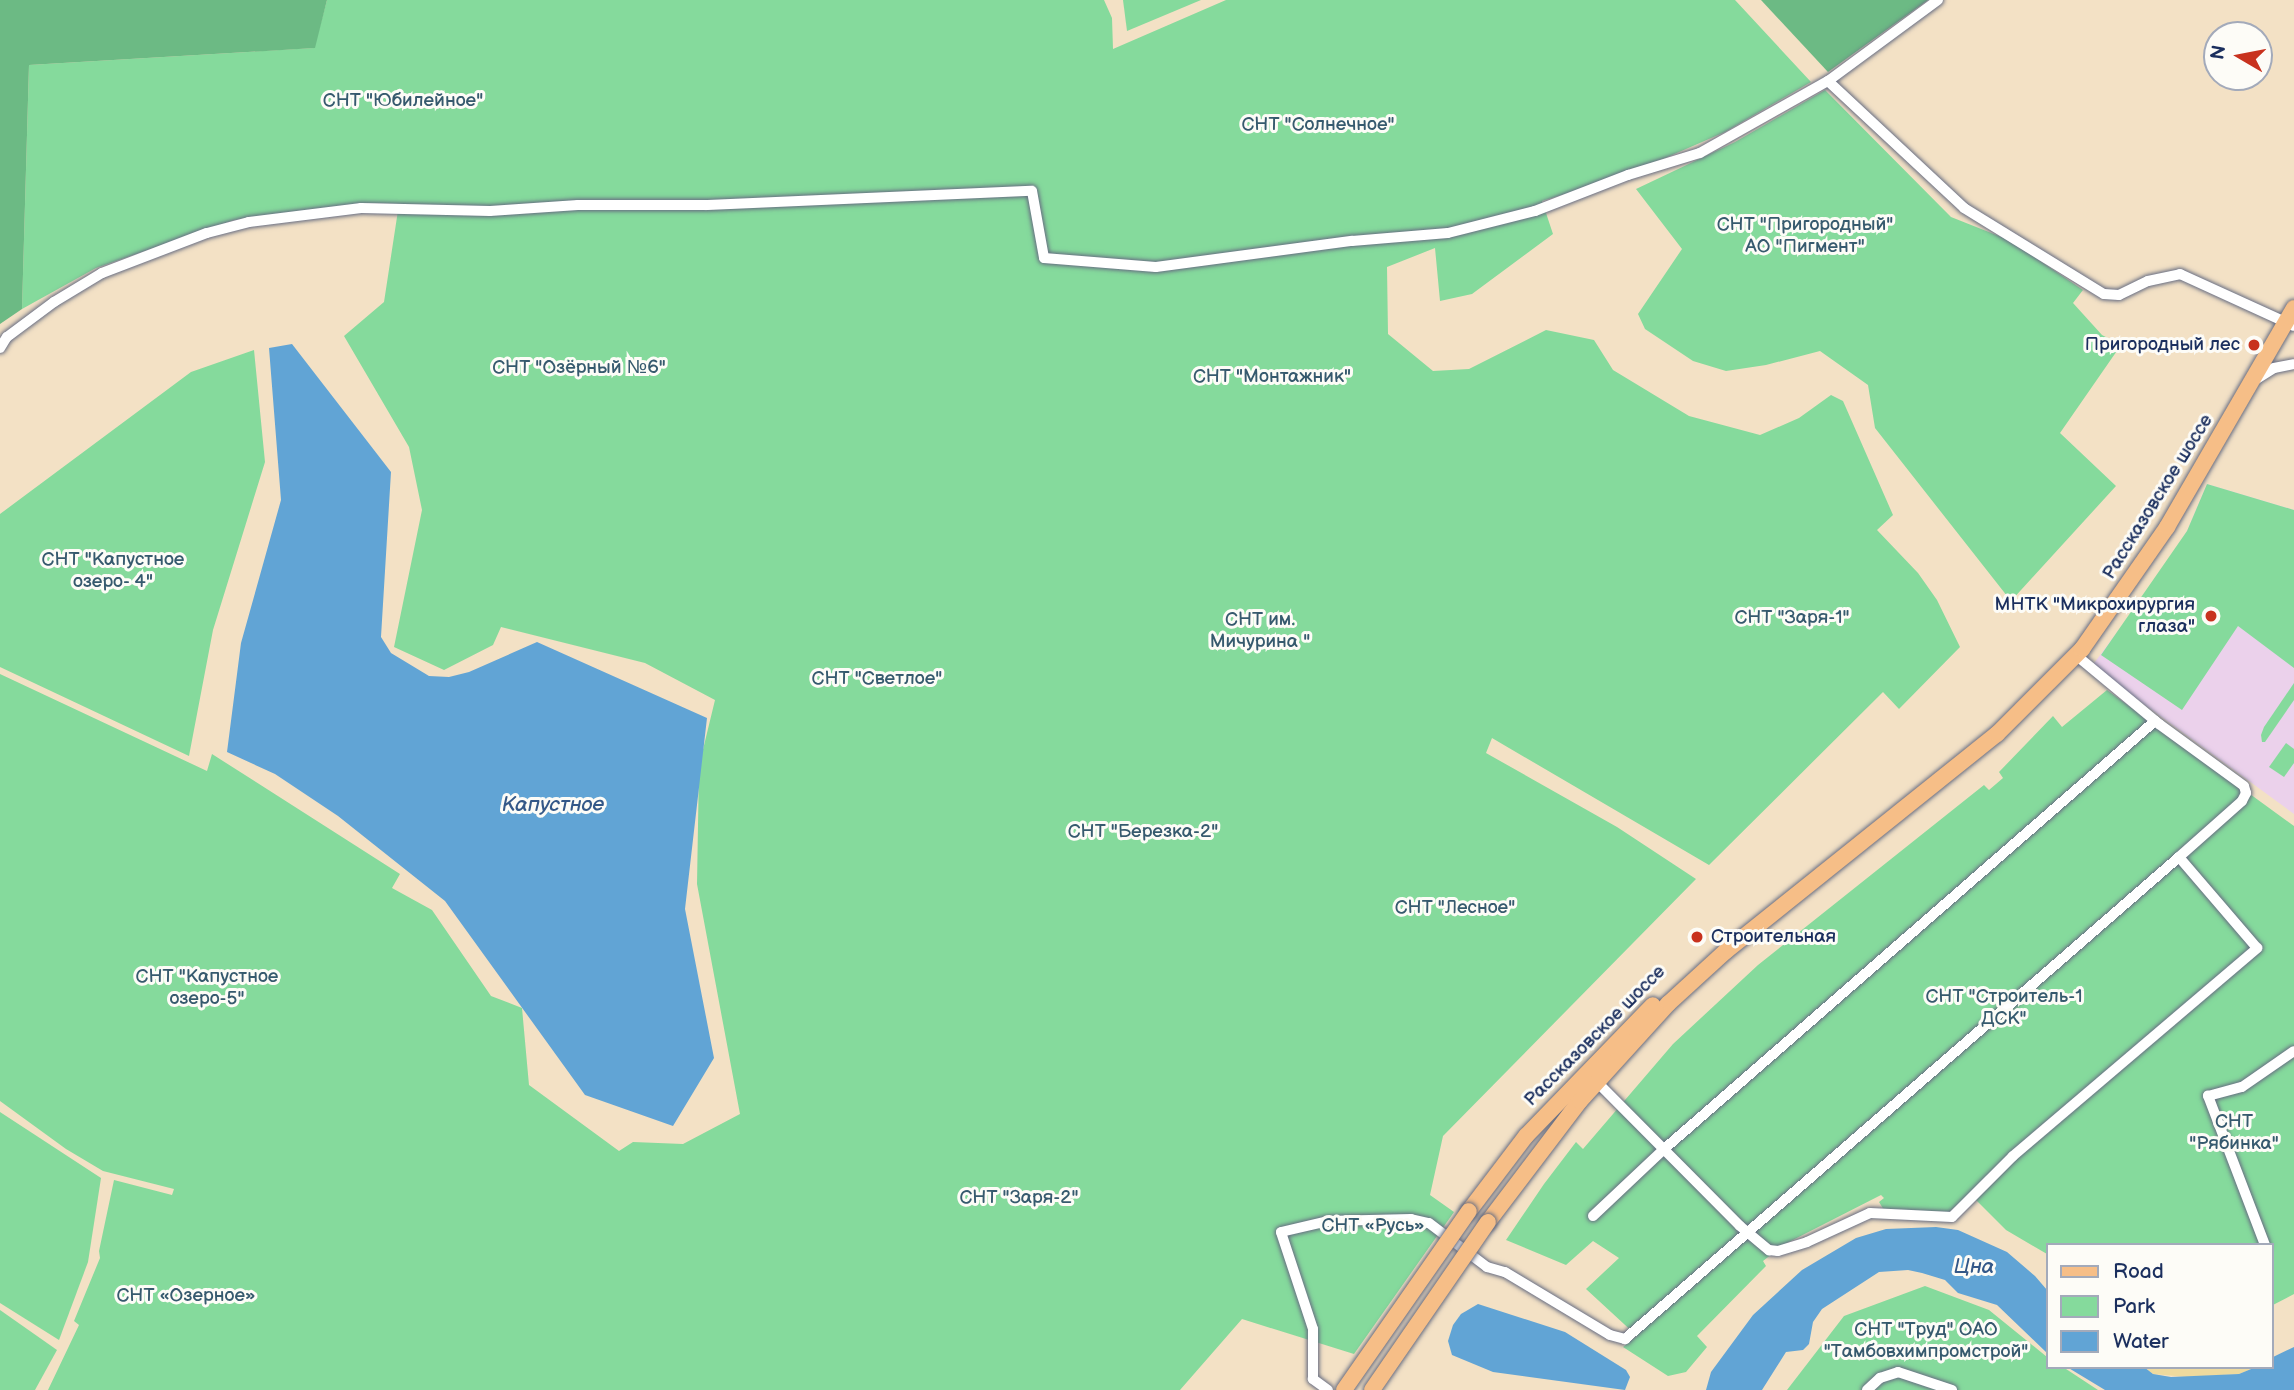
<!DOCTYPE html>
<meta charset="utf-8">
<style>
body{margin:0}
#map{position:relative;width:2294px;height:1390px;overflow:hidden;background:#f3e1c5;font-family:"Balsamiq Sans",sans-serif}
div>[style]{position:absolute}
.built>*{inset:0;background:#ebd1eb}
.green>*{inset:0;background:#85da9c}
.forest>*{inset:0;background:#6cba84}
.sand>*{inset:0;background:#eeda9e}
.water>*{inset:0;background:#61a4d5}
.roads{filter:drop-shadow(0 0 2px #676d82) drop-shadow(0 0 2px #676d82)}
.street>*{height:10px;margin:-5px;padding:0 5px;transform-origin:5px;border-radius:5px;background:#fff}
.primary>*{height:16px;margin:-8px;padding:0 8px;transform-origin:8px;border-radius:8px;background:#f6be87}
.bridges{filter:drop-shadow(0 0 2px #676d82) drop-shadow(0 0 2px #676d82)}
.primary-bridge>*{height:16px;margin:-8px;padding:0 8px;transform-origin:8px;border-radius:8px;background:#f6be87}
.dots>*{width:19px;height:19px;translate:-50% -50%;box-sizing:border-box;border:4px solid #fdfcf7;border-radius:50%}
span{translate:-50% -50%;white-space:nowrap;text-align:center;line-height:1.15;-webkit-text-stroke:6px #fdfcf7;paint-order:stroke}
.park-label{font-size:19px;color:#365a6e}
.poi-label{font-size:19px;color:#1b2f5e}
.right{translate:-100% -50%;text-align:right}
.left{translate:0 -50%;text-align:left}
.street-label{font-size:19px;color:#1b2f5e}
.water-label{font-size:21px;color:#345888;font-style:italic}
.legend{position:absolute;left:2046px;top:1243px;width:228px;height:126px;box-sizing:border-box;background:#fdfcf7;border:2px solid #a3aaba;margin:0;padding:9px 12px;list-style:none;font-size:21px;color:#1b2f5e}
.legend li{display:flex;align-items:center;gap:14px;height:35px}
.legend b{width:35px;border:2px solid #a3aaba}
.north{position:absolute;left:2203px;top:21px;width:70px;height:70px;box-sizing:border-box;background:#fdfcf7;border:2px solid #a3aaba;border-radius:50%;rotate:280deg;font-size:19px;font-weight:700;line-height:28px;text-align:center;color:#1b2f5e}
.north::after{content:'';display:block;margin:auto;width:24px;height:32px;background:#c8321e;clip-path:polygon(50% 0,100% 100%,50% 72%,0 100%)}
</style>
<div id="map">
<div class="built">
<i style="clip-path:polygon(2207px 484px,2294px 510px,2294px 814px,2092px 666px,2157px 578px,2187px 531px)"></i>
</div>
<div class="green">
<i style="clip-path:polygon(327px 0,1104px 0,1112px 18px,1113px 49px,1226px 0,1735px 0,1811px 82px,1725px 132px,1624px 176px,1542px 201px,1553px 234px,1472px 294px,1440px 301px,1435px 248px,1387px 267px,1388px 334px,1433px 371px,1469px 369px,1546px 330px,1594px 340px,1613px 370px,1689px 416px,1760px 435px,1799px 418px,1831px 395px,1843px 401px,1893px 515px,1877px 530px,1918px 573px,1937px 600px,1960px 647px,1899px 709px,1883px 692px,1709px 865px,1492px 738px,1486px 753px,1617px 827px,1696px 879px,1443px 1136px,1430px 1195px,1454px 1212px,1354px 1354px,1242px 1319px,1180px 1390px,48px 1390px,79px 1325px,74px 1321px,100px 1258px,99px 1251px,114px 1180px,172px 1195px,174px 1189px,103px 1171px,66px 1149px,0 1101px,0 674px,207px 771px,212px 754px,400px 874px,392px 888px,432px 910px,491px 996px,522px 1008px,529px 1085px,619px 1151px,633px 1142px,683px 1144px,740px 1114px,697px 884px,699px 766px,715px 700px,645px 663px,501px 627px,493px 645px,444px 670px,394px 647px,422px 510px,409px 447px,344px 336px,384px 302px,399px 204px,369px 203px,234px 220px,96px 268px,22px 309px,29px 65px,314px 48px)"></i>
<i style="clip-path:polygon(1123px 0,1201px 0,1127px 31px)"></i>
<i style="clip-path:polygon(1825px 90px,1951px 217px,2009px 240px,2083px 290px,2073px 303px,2102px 335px,2121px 345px,2060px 433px,2116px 486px,2011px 601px,1875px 428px,1868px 385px,1820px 351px,1766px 365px,1726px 371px,1693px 361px,1645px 329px,1638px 314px,1682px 249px,1636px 189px,1735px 142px)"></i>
<i style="clip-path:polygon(254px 350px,265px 462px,213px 630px,189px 756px,0 667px,0 514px,191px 372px)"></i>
<i style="clip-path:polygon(2207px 484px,2294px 510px,2294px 668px,2238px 626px,2182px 710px,2101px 655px,2187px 531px)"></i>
<i style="clip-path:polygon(2294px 683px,2294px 700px,2265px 742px,2262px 742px,2261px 735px,2264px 727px)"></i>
<i style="clip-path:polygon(2107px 690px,2294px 826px,2294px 1294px,2271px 1306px,2271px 1245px,2047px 1245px,2047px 1254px,2006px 1230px,1970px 1194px,1949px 1212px,1884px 1210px,1879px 1202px,1884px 1198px,1881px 1195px,1785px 1244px,1763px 1261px,1766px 1266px,1697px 1336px,1707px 1347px,1686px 1372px,1668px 1376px,1623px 1347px,1637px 1336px,1586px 1289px,1619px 1258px,1593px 1241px,1566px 1265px,1506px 1240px,1544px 1184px,1576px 1142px,1583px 1149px,1673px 1044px,1758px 965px,1984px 785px,1989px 790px,2003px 778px,1999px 772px,2053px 716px,2062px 727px)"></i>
<i style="clip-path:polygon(2286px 743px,2294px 749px,2294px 763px,2284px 777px,2269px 767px)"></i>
<i style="clip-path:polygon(0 1112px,101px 1178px,88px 1262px,59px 1340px,0 1303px)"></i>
<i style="clip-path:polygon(1925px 1286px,1989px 1310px,2047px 1357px,2047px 1367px,2063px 1367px,2098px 1390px,1787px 1390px,1844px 1316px)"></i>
<i style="clip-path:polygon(0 1310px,57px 1350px,35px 1390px,0 1390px)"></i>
</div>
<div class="forest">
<i style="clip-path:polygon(0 0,327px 0,315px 48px,29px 65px,22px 309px,0 324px)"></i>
<i style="clip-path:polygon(1761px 0,1928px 0,1828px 72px)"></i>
</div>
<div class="sand">
<i style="clip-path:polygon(2144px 1367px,2256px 1367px,2239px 1374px,2187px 1377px,2153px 1374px)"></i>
</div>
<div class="water">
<i style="clip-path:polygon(292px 344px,391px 472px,381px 637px,391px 653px,429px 676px,449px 677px,469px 672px,537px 642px,707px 718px,685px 909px,714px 1058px,673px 1126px,585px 1095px,445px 901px,338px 816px,275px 774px,227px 752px,241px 643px,281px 500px,269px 348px)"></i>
<i style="clip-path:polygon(1936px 1227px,1958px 1230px,2007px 1252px,2035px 1276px,2047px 1290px,2047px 1353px,1997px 1305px,1958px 1293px,1945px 1280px,1922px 1273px,1908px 1270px,1879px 1272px,1822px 1309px,1813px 1322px,1809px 1344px,1803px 1350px,1786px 1352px,1762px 1390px,1706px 1390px,1711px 1372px,1753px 1315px,1802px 1270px,1856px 1238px,1886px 1229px)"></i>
<i style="clip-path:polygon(1478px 1304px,1565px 1332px,1626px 1370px,1630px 1377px,1625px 1390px,1493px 1372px,1452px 1355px,1448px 1341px,1453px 1325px,1461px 1314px)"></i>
<i style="clip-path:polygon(2294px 1347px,2294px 1390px,2105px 1390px,2067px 1367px,2144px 1367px,2153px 1374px,2171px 1377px,2239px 1374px,2256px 1367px,2271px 1367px,2271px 1358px)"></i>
</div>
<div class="roads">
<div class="street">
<i style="left:1938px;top:0;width:137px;rotate:143.6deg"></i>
<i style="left:1828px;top:81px;width:186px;rotate:43deg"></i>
<i style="left:1964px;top:208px;width:164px;rotate:31.6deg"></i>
<i style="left:2104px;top:294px;width:15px;rotate:4deg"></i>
<i style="left:2119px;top:295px;width:32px;rotate:-26deg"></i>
<i style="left:2148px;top:281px;width:33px;rotate:-12deg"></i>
<i style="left:2180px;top:274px;width:125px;rotate:24.5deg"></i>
<i style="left:0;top:348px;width:13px;rotate:-58deg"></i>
<i style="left:7px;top:337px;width:59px;rotate:-36.7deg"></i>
<i style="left:54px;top:302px;width:56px;rotate:-31.1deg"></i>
<i style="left:102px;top:273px;width:112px;rotate:-20.9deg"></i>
<i style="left:207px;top:233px;width:43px;rotate:-14.7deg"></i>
<i style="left:249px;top:222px;width:113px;rotate:-7.1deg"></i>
<i style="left:361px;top:208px;width:129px;rotate:1.3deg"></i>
<i style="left:490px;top:211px;width:88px;rotate:-3.9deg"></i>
<i style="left:578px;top:205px;width:129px"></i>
<i style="left:707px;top:205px;width:325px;rotate:-2.5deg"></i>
<i style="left:1032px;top:191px;width:68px;rotate:79.8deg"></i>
<i style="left:1044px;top:258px;width:112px;rotate:4.6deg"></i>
<i style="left:1156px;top:267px;width:198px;rotate:-7.6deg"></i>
<i style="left:1352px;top:241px;width:96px;rotate:-4.8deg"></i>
<i style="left:1448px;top:233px;width:90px;rotate:-14.2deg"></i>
<i style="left:1535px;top:211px;width:100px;rotate:-21.2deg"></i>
<i style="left:1628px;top:175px;width:75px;rotate:-17deg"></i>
<i style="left:1700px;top:153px;width:147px;rotate:-29.4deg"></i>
<i style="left:2255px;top:380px;width:22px;rotate:-32deg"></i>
<i style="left:2274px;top:368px;width:20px;rotate:-11deg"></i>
<i style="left:1597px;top:1082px;width:203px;rotate:45.2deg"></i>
<i style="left:1740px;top:1226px;width:38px;rotate:40deg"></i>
<i style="left:1769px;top:1250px;width:9px;rotate:6deg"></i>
<i style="left:1778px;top:1251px;width:30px;rotate:-17deg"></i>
<i style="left:1807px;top:1242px;width:69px;rotate:-24.7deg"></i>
<i style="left:1870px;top:1213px;width:82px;rotate:2.8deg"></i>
<i style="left:1952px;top:1217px;width:86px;rotate:-45deg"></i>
<i style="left:2013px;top:1156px;width:321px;rotate:-40.4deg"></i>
<i style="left:2257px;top:948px;width:120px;rotate:-130.6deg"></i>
<i style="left:2179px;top:857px;width:84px;rotate:-41.6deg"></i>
<i style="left:2242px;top:801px;width:9px;rotate:-63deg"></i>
<i style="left:2246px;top:793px;width:7px;rotate:-106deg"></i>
<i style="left:2244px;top:786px;width:105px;rotate:-143.9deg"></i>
<i style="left:2159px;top:724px;width:108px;rotate:-140.3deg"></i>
<i style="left:1593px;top:1216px;width:96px;rotate:-43.3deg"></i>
<i style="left:1663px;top:1150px;width:653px;rotate:-41.09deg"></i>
<i style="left:2265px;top:1245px;width:160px;rotate:-110.9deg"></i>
<i style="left:2208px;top:1096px;width:35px;rotate:-15deg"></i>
<i style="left:2242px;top:1087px;width:63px;rotate:-34.7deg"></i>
<i style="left:1328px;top:1390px;width:19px;rotate:-144deg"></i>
<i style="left:1313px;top:1379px;width:50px;rotate:-90deg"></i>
<i style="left:1313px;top:1329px;width:102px;rotate:-108.3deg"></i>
<i style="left:1281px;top:1232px;width:48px;rotate:-13.2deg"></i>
<i style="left:1328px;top:1221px;width:83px;rotate:-1.4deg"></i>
<i style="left:1411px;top:1219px;width:18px;rotate:13deg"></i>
<i style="left:1429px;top:1223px;width:73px;rotate:37.2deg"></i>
<i style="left:1487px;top:1267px;width:19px;rotate:16deg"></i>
<i style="left:1505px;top:1272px;width:122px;rotate:31deg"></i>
<i style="left:1610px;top:1335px;width:16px;rotate:15deg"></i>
<i style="left:1625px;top:1339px;width:734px;rotate:-41.02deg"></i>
<i style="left:1867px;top:1390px;width:18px;rotate:-43deg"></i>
<i style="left:1880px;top:1378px;width:19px;rotate:-18deg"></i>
<i style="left:1898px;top:1372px;width:57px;rotate:18.4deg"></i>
</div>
<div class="primary">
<i style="left:1469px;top:1211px;width:94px;rotate:-52.8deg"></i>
<i style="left:1526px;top:1136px;width:182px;rotate:-45.9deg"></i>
<i style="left:1488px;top:1222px;width:152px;rotate:-52.8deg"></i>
<i style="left:1580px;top:1101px;width:132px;rotate:-47.8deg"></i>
<i style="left:1669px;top:1003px;width:77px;rotate:-42.4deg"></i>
<i style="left:1726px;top:951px;width:347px;rotate:-38.7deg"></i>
<i style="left:1997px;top:734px;width:120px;rotate:-45deg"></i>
<i style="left:2082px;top:649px;width:149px;rotate:-55.1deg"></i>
<i style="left:2167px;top:527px;width:253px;rotate:-59.9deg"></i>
</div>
</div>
<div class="bridges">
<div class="primary-bridge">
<i style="left:1344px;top:1390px;width:218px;rotate:-55.1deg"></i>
<i style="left:1372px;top:1390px;width:204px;rotate:-55.4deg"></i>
</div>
</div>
<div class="dots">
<i style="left:2254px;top:345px;background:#c8321e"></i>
<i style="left:2211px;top:616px;background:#c8321e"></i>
<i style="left:1697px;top:937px;background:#c8321e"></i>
</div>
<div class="park-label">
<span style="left:403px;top:101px">СНТ "Юбилейное"</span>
<span style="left:1318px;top:125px">СНТ "Солнечное"</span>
<span style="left:1805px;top:236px">СНТ "Пригородный"<br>АО "Пигмент"</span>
<span style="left:579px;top:368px">СНТ "Озёрный №6"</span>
<span style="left:1272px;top:377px">СНТ "Монтажник"</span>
<span style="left:113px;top:571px">СНТ "Капустное<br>озеро- 4"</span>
<span style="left:1792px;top:618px">СНТ "Заря-1"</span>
<span style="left:1260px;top:631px">СНТ им.<br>Мичурина "</span>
<span style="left:877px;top:679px">СНТ "Светлое"</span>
<span style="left:1143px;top:832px">СНТ "Березка-2"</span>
<span style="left:1455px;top:908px">СНТ "Лесное"</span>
<span style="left:207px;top:988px">СНТ "Капустное<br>озеро-5"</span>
<span style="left:2004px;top:1008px">СНТ "Строитель-1<br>ДСК"</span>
<span style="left:2234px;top:1133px">СНТ<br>"Рябинка"</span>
<span style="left:1019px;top:1198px">СНТ "Заря-2"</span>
<span style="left:1373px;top:1226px">СНТ «Русь»</span>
<span style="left:186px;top:1296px">СНТ «Озерное»</span>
<span style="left:1926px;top:1341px">СНТ "Труд" ОАО<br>"Тамбовхимпромстрой"</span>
</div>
<div class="poi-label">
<span class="right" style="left:2240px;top:345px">Пригородный лес</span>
<span class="right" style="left:2195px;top:616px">МНТК "Микрохирургия<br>глаза"</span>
<span class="left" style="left:1711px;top:937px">Строительная</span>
</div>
<div class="street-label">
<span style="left:2158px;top:497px;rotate:-58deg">Рассказовское шоссе</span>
<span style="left:1595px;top:1036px;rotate:-45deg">Рассказовское шоссе</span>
</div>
<div class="water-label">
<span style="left:553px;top:805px">Капустное</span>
<span style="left:1974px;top:1267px">Цна</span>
</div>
<ul class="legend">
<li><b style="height:9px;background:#f6be87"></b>Road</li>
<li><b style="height:19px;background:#85da9c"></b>Park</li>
<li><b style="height:19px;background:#61a4d5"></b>Water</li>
</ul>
<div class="north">N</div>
</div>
